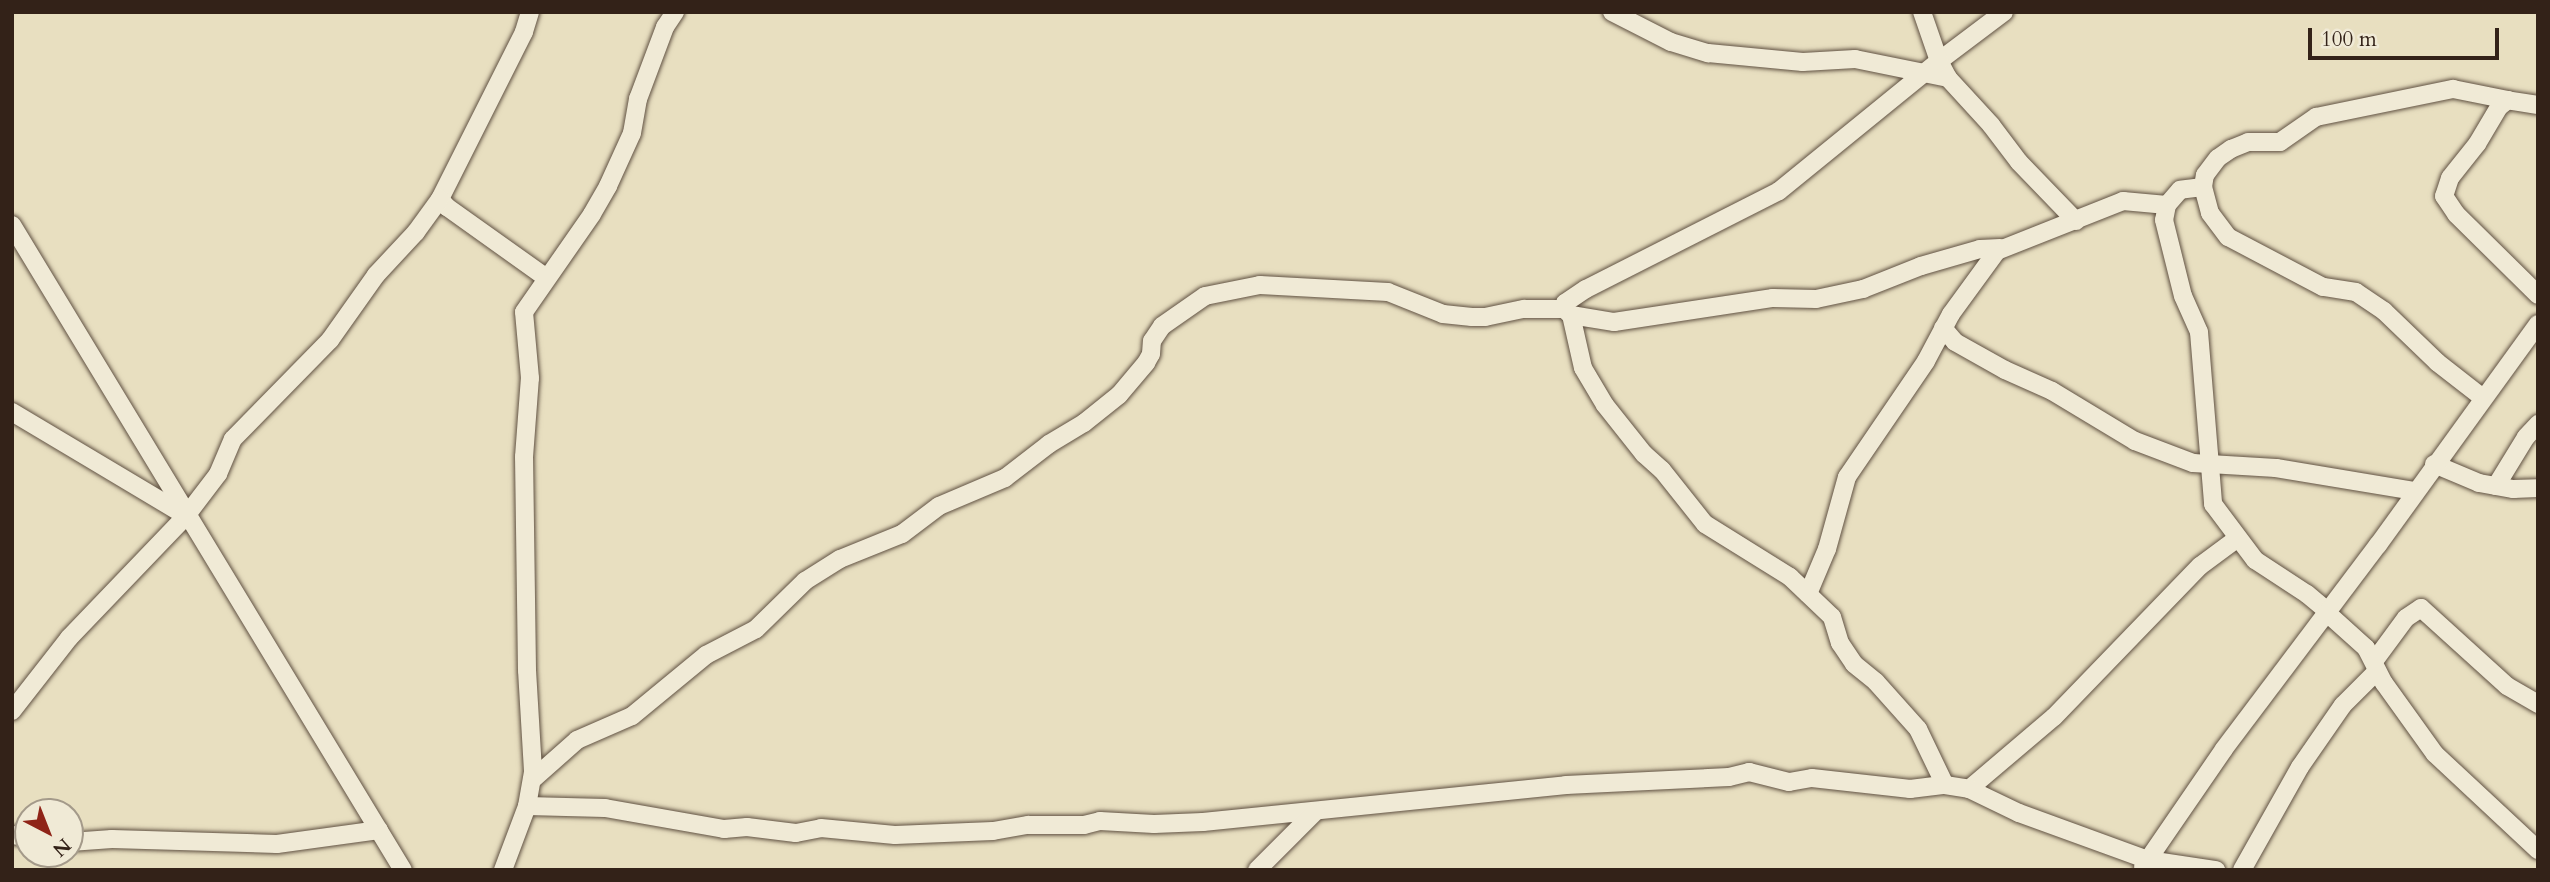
<!DOCTYPE html>
<style>
body{margin:0}
#map{position:relative;width:2550px;height:882px;overflow:hidden;background:#e8dfc0;font-family:Cardo,serif}
div>[style]{position:absolute}
.roads{filter:drop-shadow(0 0 2px #605142) drop-shadow(0 0 2px #605142)}
.minor>*{height:18px;margin:-9px;padding:0 9px;transform-origin:9px;border-radius:9px;background:#f0ead6}
span{translate:-50% -50%;white-space:nowrap;text-align:center;line-height:1.15;-webkit-text-stroke:6px #f0ead6;paint-order:stroke}
.frame{position:absolute;inset:0;border:14px solid #332218;pointer-events:none}
.north{position:absolute;left:14px;top:798px;width:70px;height:70px;box-sizing:border-box;background:#f0ead6;border:2px solid #a49a8a;border-radius:50%;rotate:138deg;font-size:19px;font-weight:700;line-height:28px;text-align:center;color:#332218}
.north::after{content:'';display:block;margin:auto;width:24px;height:32px;background:#8f2418;clip-path:polygon(50% 0,100% 100%,50% 72%,0 100%)}
.scale{position:absolute;left:2308px;top:28px;width:191px;height:32px;box-sizing:border-box;border:4px solid #332218;border-top:0;padding-left:9px;font-size:21px;line-height:24px;white-space:nowrap;color:#332218;-webkit-text-stroke:5px #f0ead6;paint-order:stroke}
</style>
<div id="map">
<div class="roads">
<div class="minor">
<i style="left:530px;top:12px;width:21px;rotate:107deg"></i>
<i style="left:524px;top:32px;width:187px;rotate:116.7deg"></i>
<i style="left:440px;top:199px;width:11px;rotate:49deg"></i>
<i style="left:447px;top:207px;width:120px;rotate:35.5deg"></i>
<i style="left:1612px;top:12px;width:66px;rotate:27deg"></i>
<i style="left:1671px;top:42px;width:39px;rotate:17deg"></i>
<i style="left:1708px;top:53px;width:95px;rotate:5.4deg"></i>
<i style="left:1803px;top:62px;width:52px;rotate:-3.3deg"></i>
<i style="left:1855px;top:59px;width:95px;rotate:11.5deg"></i>
<i style="left:2004px;top:12px;width:81px;rotate:143deg"></i>
<i style="left:1939px;top:61px;width:19px;rotate:62deg"></i>
<i style="left:1948px;top:78px;width:64px;rotate:47.5deg"></i>
<i style="left:1991px;top:125px;width:46px;rotate:52.9deg"></i>
<i style="left:2019px;top:162px;width:82px;rotate:46deg"></i>
<i style="left:2538px;top:105px;width:30px;rotate:-171deg"></i>
<i style="left:2508px;top:100px;width:11px;rotate:142deg"></i>
<i style="left:2499px;top:107px;width:43px;rotate:120.7deg"></i>
<i style="left:2477px;top:144px;width:43px;rotate:128.5deg"></i>
<i style="left:2450px;top:178px;width:19px;rotate:108deg"></i>
<i style="left:2444px;top:196px;width:22px;rotate:56deg"></i>
<i style="left:2456px;top:214px;width:115px;rotate:44.6deg"></i>
<i style="left:2203px;top:187px;width:23px;rotate:173deg"></i>
<i style="left:2180px;top:190px;width:20px;rotate:131deg"></i>
<i style="left:2167px;top:205px;width:15px;rotate:101deg"></i>
<i style="left:2164px;top:220px;width:78px;rotate:76deg"></i>
<i style="left:2183px;top:296px;width:39px;rotate:66deg"></i>
<i style="left:2199px;top:332px;width:173px;rotate:85.3deg"></i>
<i style="left:2213px;top:504px;width:70px;rotate:53.1deg"></i>
<i style="left:2255px;top:560px;width:62px;rotate:33.2deg"></i>
<i style="left:2307px;top:594px;width:26px;rotate:40deg"></i>
<i style="left:12px;top:225px;width:754px;rotate:58.78deg"></i>
<i style="left:1564px;top:309px;width:6px;rotate:-81deg"></i>
<i style="left:1565px;top:303px;width:25px;rotate:-34deg"></i>
<i style="left:1586px;top:289px;width:216px;rotate:-26.9deg"></i>
<i style="left:1779px;top:191px;width:206px;rotate:-39.1deg"></i>
<i style="left:1939px;top:61px;width:52px;rotate:-109.1deg"></i>
<i style="left:1571px;top:315px;width:44px;rotate:9.2deg"></i>
<i style="left:1614px;top:322px;width:161px;rotate:-8.6deg"></i>
<i style="left:1773px;top:298px;width:43px;rotate:1.3deg"></i>
<i style="left:1816px;top:299px;width:48px;rotate:-12deg"></i>
<i style="left:1863px;top:289px;width:62px;rotate:-21.6deg"></i>
<i style="left:1921px;top:266px;width:61px;rotate:-16.1deg"></i>
<i style="left:1980px;top:249px;width:20px;rotate:-3deg"></i>
<i style="left:1943px;top:328px;width:18px;rotate:49deg"></i>
<i style="left:1955px;top:342px;width:57px;rotate:29.2deg"></i>
<i style="left:2005px;top:370px;width:51px;rotate:24.1deg"></i>
<i style="left:2052px;top:391px;width:97px;rotate:31.1deg"></i>
<i style="left:2135px;top:441px;width:62px;rotate:20.8deg"></i>
<i style="left:2193px;top:463px;width:83px;rotate:3.4deg"></i>
<i style="left:2276px;top:468px;width:141px;rotate:9.4deg"></i>
<i style="left:2483px;top:398px;width:58px;rotate:-142deg"></i>
<i style="left:2437px;top:362px;width:74px;rotate:-136.1deg"></i>
<i style="left:2384px;top:311px;width:34px;rotate:-146deg"></i>
<i style="left:2356px;top:292px;width:33px;rotate:-171deg"></i>
<i style="left:2323px;top:287px;width:107px;rotate:-152.2deg"></i>
<i style="left:2228px;top:237px;width:30px;rotate:-127deg"></i>
<i style="left:2210px;top:213px;width:27px;rotate:-105deg"></i>
<i style="left:2203px;top:187px;width:12px;rotate:-81deg"></i>
<i style="left:2205px;top:175px;width:21px;rotate:-53deg"></i>
<i style="left:2218px;top:158px;width:16px;rotate:-35deg"></i>
<i style="left:2231px;top:149px;width:18px;rotate:-22deg"></i>
<i style="left:2248px;top:142px;width:32px"></i>
<i style="left:2280px;top:142px;width:44px;rotate:-34.8deg"></i>
<i style="left:2316px;top:117px;width:140px;rotate:-11.6deg"></i>
<i style="left:2453px;top:89px;width:56px;rotate:11.3deg"></i>
<i style="left:12px;top:412px;width:199px;rotate:30.8deg"></i>
<i style="left:2434px;top:464px;width:49px;rotate:22.9deg"></i>
<i style="left:2479px;top:483px;width:35px;rotate:10deg"></i>
<i style="left:2513px;top:489px;width:25px;rotate:-2deg"></i>
<i style="left:2496px;top:486px;width:57px;rotate:-58.5deg"></i>
<i style="left:2526px;top:437px;width:18px;rotate:-47deg"></i>
<i style="left:1808px;top:594px;width:49px;rotate:-67.1deg"></i>
<i style="left:1827px;top:549px;width:75px;rotate:-74.5deg"></i>
<i style="left:1847px;top:477px;width:140px;rotate:-55.7deg"></i>
<i style="left:1926px;top:361px;width:53px;rotate:-62deg"></i>
<i style="left:1951px;top:314px;width:78px;rotate:-53.9deg"></i>
<i style="left:1997px;top:251px;width:136px;rotate:-21.6deg"></i>
<i style="left:2123px;top:201px;width:44px;rotate:5.2deg"></i>
<i style="left:2326px;top:612px;width:54px;rotate:42deg"></i>
<i style="left:2366px;top:648px;width:39px;rotate:63deg"></i>
<i style="left:2384px;top:683px;width:87px;rotate:54.3deg"></i>
<i style="left:2435px;top:754px;width:141px;rotate:43deg"></i>
<i style="left:2375px;top:660px;width:52px;rotate:-53.6deg"></i>
<i style="left:2406px;top:618px;width:18px;rotate:-34deg"></i>
<i style="left:2421px;top:608px;width:116px;rotate:42.2deg"></i>
<i style="left:2507px;top:686px;width:36px;rotate:30deg"></i>
<i style="left:12px;top:711px;width:93px;rotate:-52deg"></i>
<i style="left:69px;top:638px;width:169px;rotate:-46.2deg"></i>
<i style="left:186px;top:516px;width:53px;rotate:-52.7deg"></i>
<i style="left:218px;top:474px;width:38px;rotate:-67deg"></i>
<i style="left:233px;top:439px;width:139px;rotate:-45.6deg"></i>
<i style="left:330px;top:340px;width:80px;rotate:-54.7deg"></i>
<i style="left:376px;top:275px;width:59px;rotate:-47.1deg"></i>
<i style="left:416px;top:232px;width:41px;rotate:-54deg"></i>
<i style="left:532px;top:780px;width:60px;rotate:-41.6deg"></i>
<i style="left:577px;top:740px;width:60px;rotate:-23.6deg"></i>
<i style="left:632px;top:716px;width:96px;rotate:-39.5deg"></i>
<i style="left:706px;top:655px;width:56px;rotate:-27.5deg"></i>
<i style="left:756px;top:629px;width:69px;rotate:-44.4deg"></i>
<i style="left:805px;top:581px;width:41px;rotate:-32.2deg"></i>
<i style="left:840px;top:559px;width:67px;rotate:-22deg"></i>
<i style="left:902px;top:534px;width:46px;rotate:-37.1deg"></i>
<i style="left:939px;top:506px;width:72px;rotate:-23deg"></i>
<i style="left:1005px;top:478px;width:56px;rotate:-37.7deg"></i>
<i style="left:1049px;top:444px;width:41px;rotate:-31deg"></i>
<i style="left:1084px;top:423px;width:45px;rotate:-38.7deg"></i>
<i style="left:1119px;top:395px;width:42px;rotate:-49.8deg"></i>
<i style="left:1146px;top:363px;width:10px;rotate:-61deg"></i>
<i style="left:1151px;top:354px;width:13px;rotate:-86deg"></i>
<i style="left:1152px;top:341px;width:18px;rotate:-56deg"></i>
<i style="left:1162px;top:326px;width:52px;rotate:-34.9deg"></i>
<i style="left:1205px;top:296px;width:56px;rotate:-11.3deg"></i>
<i style="left:1260px;top:285px;width:128px;rotate:3.1deg"></i>
<i style="left:1388px;top:292px;width:59px;rotate:21.8deg"></i>
<i style="left:1443px;top:314px;width:29px;rotate:6deg"></i>
<i style="left:1472px;top:317px;width:13px"></i>
<i style="left:1485px;top:317px;width:40px;rotate:-12deg"></i>
<i style="left:1524px;top:309px;width:40px"></i>
<i style="left:1564px;top:309px;width:9px;rotate:41deg"></i>
<i style="left:1571px;top:315px;width:54px;rotate:77.2deg"></i>
<i style="left:1583px;top:368px;width:43px;rotate:59.3deg"></i>
<i style="left:1605px;top:405px;width:63px;rotate:51.5deg"></i>
<i style="left:1644px;top:454px;width:24px;rotate:42deg"></i>
<i style="left:1662px;top:470px;width:69px;rotate:51.5deg"></i>
<i style="left:1705px;top:524px;width:100px;rotate:31.9deg"></i>
<i style="left:1790px;top:577px;width:58px;rotate:43.6deg"></i>
<i style="left:1832px;top:617px;width:27px;rotate:73deg"></i>
<i style="left:1840px;top:643px;width:25px;rotate:56deg"></i>
<i style="left:1854px;top:664px;width:28px;rotate:39deg"></i>
<i style="left:1876px;top:682px;width:63px;rotate:48.2deg"></i>
<i style="left:1918px;top:729px;width:62px;rotate:64.3deg"></i>
<i style="left:1969px;top:789px;width:111px;rotate:-40.3deg"></i>
<i style="left:2054px;top:717px;width:210px;rotate:-46deg"></i>
<i style="left:2200px;top:566px;width:47px;rotate:-36.4deg"></i>
<i style="left:527px;top:806px;width:78px;rotate:1.5deg"></i>
<i style="left:605px;top:808px;width:121px;rotate:10deg"></i>
<i style="left:724px;top:829px;width:23px;rotate:-5deg"></i>
<i style="left:747px;top:827px;width:49px;rotate:7deg"></i>
<i style="left:796px;top:833px;width:25px;rotate:-11deg"></i>
<i style="left:821px;top:828px;width:74px;rotate:5.4deg"></i>
<i style="left:895px;top:835px;width:98px;rotate:-2.3deg"></i>
<i style="left:993px;top:831px;width:36px;rotate:-10deg"></i>
<i style="left:1028px;top:825px;width:56px"></i>
<i style="left:1084px;top:825px;width:16px;rotate:-14deg"></i>
<i style="left:1100px;top:821px;width:54px;rotate:3.2deg"></i>
<i style="left:1154px;top:824px;width:49px;rotate:-2.3deg"></i>
<i style="left:1203px;top:822px;width:365px;rotate:-5.8deg"></i>
<i style="left:1566px;top:785px;width:163px;rotate:-2.8deg"></i>
<i style="left:1729px;top:777px;width:21px;rotate:-14deg"></i>
<i style="left:1749px;top:772px;width:41px;rotate:14deg"></i>
<i style="left:1789px;top:782px;width:23px;rotate:-10deg"></i>
<i style="left:1812px;top:778px;width:99px;rotate:6.4deg"></i>
<i style="left:1910px;top:789px;width:35px;rotate:-7deg"></i>
<i style="left:1945px;top:785px;width:24px;rotate:9deg"></i>
<i style="left:1969px;top:789px;width:55px;rotate:25.6deg"></i>
<i style="left:2019px;top:813px;width:137px;rotate:20deg"></i>
<i style="left:2148px;top:860px;width:69px;rotate:8.4deg"></i>
<i style="left:12px;top:835px;width:16px;rotate:7deg"></i>
<i style="left:70px;top:842px;width:42px;rotate:-4.1deg"></i>
<i style="left:112px;top:839px;width:165px;rotate:1.7deg"></i>
<i style="left:277px;top:844px;width:103px;rotate:-7.8deg"></i>
<i style="left:2143px;top:867px;width:143px;rotate:-55.5deg"></i>
<i style="left:2224px;top:749px;width:256px;rotate:-53deg"></i>
<i style="left:2378px;top:545px;width:273px;rotate:-54.1deg"></i>
<i style="left:503px;top:870px;width:68px;rotate:-69.4deg"></i>
<i style="left:527px;top:806px;width:36px;rotate:-80deg"></i>
<i style="left:533px;top:771px;width:101px;rotate:-93.4deg"></i>
<i style="left:527px;top:670px;width:213px;rotate:-90.8deg"></i>
<i style="left:524px;top:457px;width:79px;rotate:-85.7deg"></i>
<i style="left:530px;top:378px;width:66px;rotate:-95.2deg"></i>
<i style="left:524px;top:312px;width:119px;rotate:-55.2deg"></i>
<i style="left:592px;top:214px;width:32px;rotate:-60deg"></i>
<i style="left:608px;top:186px;width:58px;rotate:-65.6deg"></i>
<i style="left:632px;top:133px;width:35px;rotate:-80deg"></i>
<i style="left:638px;top:99px;width:77px;rotate:-69.4deg"></i>
<i style="left:665px;top:27px;width:18px;rotate:-56deg"></i>
<i style="left:1257px;top:870px;width:82px;rotate:-45deg"></i>
<i style="left:2242px;top:870px;width:118px;rotate:-60.6deg"></i>
<i style="left:2300px;top:767px;width:75px;rotate:-55.3deg"></i>
<i style="left:2343px;top:705px;width:48px;rotate:-45deg"></i>
</div>
</div>
<div class="frame"></div>
<div class="north">N</div>
<div class="scale">100 m</div>
</div>
